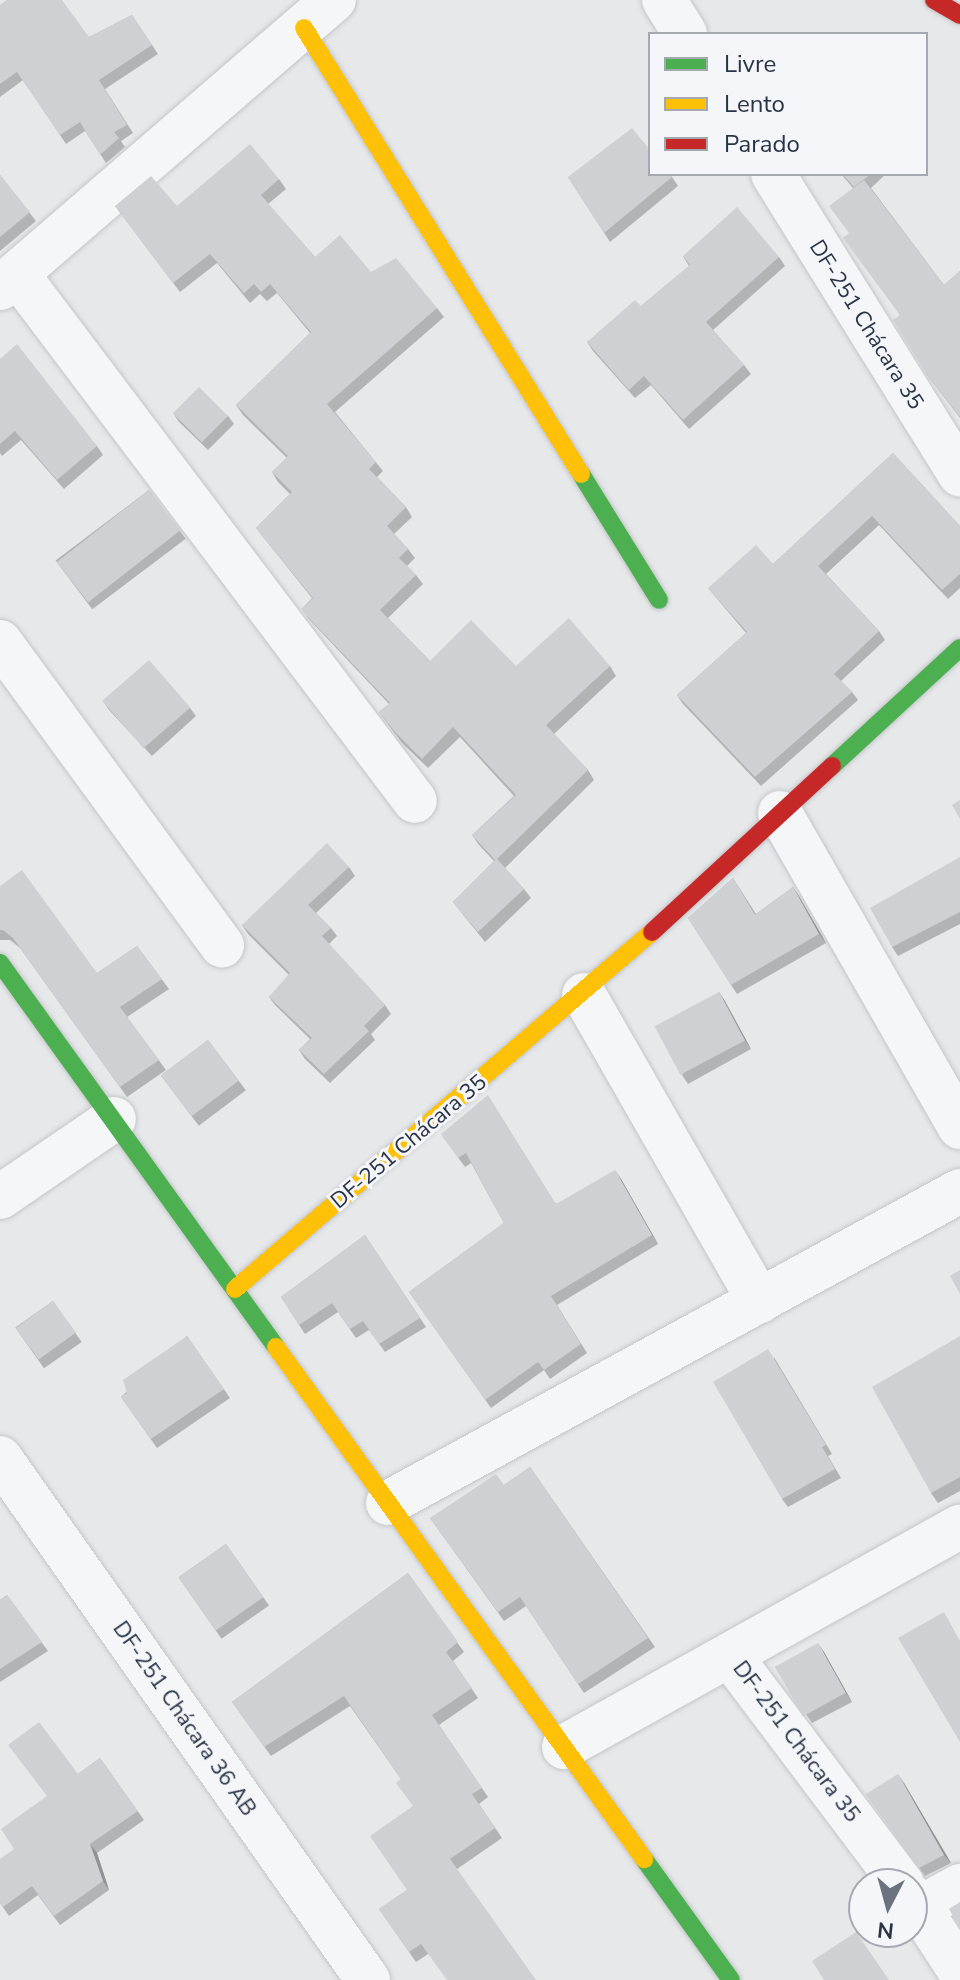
<!DOCTYPE html>
<meta charset="utf-8">
<style>
body{margin:0}
#map{position:relative;width:960px;height:1980px;overflow:hidden;background:#e6e8ea;font-family:"Nunito Sans",sans-serif}
div>[style]{position:absolute}
.roads{filter:drop-shadow(0 0 2px #c4c6c8) drop-shadow(0 0 2px #c4c6c8)}
.street>*{height:44px;margin:-22px;padding:0 22px;transform-origin:22px;border-radius:22px;background:#f5f6f7}
.fast>*{height:18px;margin:-9px;padding:0 9px;transform-origin:9px;border-radius:9px;background:#4caf50}
.slow>*{height:18px;margin:-9px;padding:0 9px;transform-origin:9px;border-radius:9px;background:#ffc107}
.jam>*{height:18px;margin:-9px;padding:0 9px;transform-origin:9px;border-radius:9px;background:#c62828}
.wall>*{inset:0;background:#b1b3b5;transform-origin:0 0}
.shaded-wall>*{inset:0;background:#909294}
.building>*{inset:0;background:#ced0d3;transform-origin:0 0}
span{translate:-50% -50%;white-space:nowrap;text-align:center;line-height:1.15;-webkit-text-stroke:6px #f4f6f9;paint-order:stroke}
.street-label{font-size:22px;color:#2b3445}
.legend{position:absolute;left:648px;top:32px;width:280px;height:144px;box-sizing:border-box;background:#f4f6f9;border:2px solid #a4a8b1;margin:0;padding:10px 14px;list-style:none;font-size:24px;color:#2b3445}
.legend li{display:flex;align-items:center;gap:16px;height:40px}
.legend b{width:40px;border:2px solid #a4a8b1}
.north{position:absolute;left:848px;top:1868px;width:80px;height:80px;box-sizing:border-box;background:#f4f6f9;border:2px solid #a4a8b1;border-radius:50%;rotate:186deg;font-size:22px;font-weight:700;line-height:32px;text-align:center;color:#2b3445}
.north::after{content:'';display:block;margin:auto;width:28px;height:36px;background:#6c737f;clip-path:polygon(50% 0,100% 100%,50% 72%,0 100%)}
</style>
<div id="map">
<div class="roads">
<div class="street">
<i style="left:664px;top:0;width:40px;rotate:58deg"></i>
<i style="left:773px;top:174px;width:354px;rotate:58.1deg"></i>
<i style="left:17px;top:274px;width:660px;rotate:52.94deg"></i>
<i style="left:0;top:288px;width:441px;rotate:-40.8deg"></i>
<i style="left:0;top:642px;width:376px;rotate:53.8deg"></i>
<i style="left:780px;top:813px;width:362px;rotate:60.2deg"></i>
<i style="left:584px;top:995px;width:353px;rotate:60.2deg"></i>
<i style="left:0;top:1197px;width:138px;rotate:-34.4deg"></i>
<i style="left:0;top:1458px;width:639px;rotate:54.82deg"></i>
<i style="left:388px;top:1503px;width:652px;rotate:-28.61deg"></i>
<i style="left:731px;top:1657px;width:284px;rotate:53deg"></i>
<i style="left:564px;top:1747px;width:453px;rotate:-29.1deg"></i>
<i style="left:912px;top:1897px;width:88px;rotate:57deg"></i>
<i style="left:920px;top:1908px;width:46px;rotate:-28.8deg"></i>
</div>
<div class="fast">
<i style="left:581px;top:474px;width:148px;rotate:58.2deg"></i>
<i style="left:832px;top:766px;width:174px;rotate:-42.7deg"></i>
<i style="left:0;top:963px;width:473px;rotate:54.3deg"></i>
<i style="left:644px;top:1859px;width:149px;rotate:54.3deg"></i>
</div>
<div class="slow">
<i style="left:304px;top:28px;width:525px;rotate:58.16deg"></i>
<i style="left:235px;top:1289px;width:549px;rotate:-40.57deg"></i>
<i style="left:276px;top:1347px;width:631px;rotate:54.29deg"></i>
</div>
<div class="jam">
<i style="left:934px;top:0;width:30px;rotate:30deg"></i>
<i style="left:652px;top:932px;width:245px;rotate:-42.7deg"></i>
</div>
</div>
<div class="wall">
<i style="clip-path:polygon(0 5px,89px 37px,132px 15px,158px 54px,105px 89px,133px 133px,121px 141px,125px 147px,106px 163px,85px 131px,66px 144px,23px 80px,0 97px)"></i>
<i style="clip-path:polygon(670px 174px,678px 186px,610px 242px,568px 177px)"></i>
<i style="clip-path:polygon(841px 174px,886px 174px,871px 188px,944px 285px,960px 271px,960px 418px,927px 375px,900px 315px,849px 233px,853px 188px)"></i>
<i style="clip-path:polygon(0 175px,36px 221px,0 251px)"></i>
<i style="clip-path:polygon(279px 179px,286px 189px,268px 204px,315px 257px,371px 272px,437px 308px,444px 317px,335px 412px,383px 471px,377px 477px,406px 507px,412px 517px,394px 534px,408px 549px,415px 558px,407px 566px,416px 575px,423px 584px,388px 618px,430px 661px,516px 666px,610px 666px,616px 676px,554px 734px,588px 770px,594px 780px,505px 868px,524px 889px,531px 898px,485px 942px,453px 902px,494px 861px,479px 845px,472px 835px,514px 796px,460px 737px,428px 768px,402px 743px,379px 712px,389px 704px,308px 618px,302px 609px,312px 598px,256px 528px,290px 494px,278px 482px,272px 472px,287px 458px,243px 415px,236px 405px,310px 333px,277px 293px,267px 301px,260px 294px,250px 303px,217px 263px,180px 292px,115px 206px,177px 206px)"></i>
<i style="clip-path:polygon(683px 256px,779px 257px,785px 266px,713px 330px,744px 365px,751px 374px,689px 429px,651px 385px,635px 398px,593px 351px,587px 342px,641px 306px,689px 266px)"></i>
<i style="clip-path:polygon(0 359px,97px 446px,103px 455px,64px 489px,21px 440px,2px 456px,0 453px)"></i>
<i style="clip-path:polygon(173px 413px,228px 416px,234px 424px,208px 450px,179px 422px)"></i>
<i style="clip-path:polygon(893px 453px,960px 526px,960px 588px,948px 599px,879px 525px,826px 574px,879px 631px,885px 640px,841px 681px,852px 692px,858px 700px,761px 786px,683px 704px,677px 695px,746px 633px,708px 588px,773px 564px)"></i>
<i style="left:149px;top:490px;width:61px;height:117px;rotate:53deg"></i>
<i style="clip-path:polygon(103px 701px,190px 708px,196px 716px,152px 756px,109px 710px)"></i>
<i style="clip-path:polygon(960px 857px,960px 924px,898px 956px,892px 947px)"></i>
<i style="clip-path:polygon(349px 867px,355px 876px,316px 913px,331px 928px,337px 936px,329px 944px,385px 1005px,391px 1014px,371px 1034px,375px 1040px,330px 1083px,305px 1059px,299px 1050px,310px 1039px,275px 1005px,269px 997px,289px 975px,248px 934px,242px 925px)"></i>
<i style="clip-path:polygon(733px 878px,756px 914px,793px 887px,826px 943px,737px 994px,688px 918px)"></i>
<i style="clip-path:polygon(0 886px,97px 973px,137px 946px,169px 989px,127px 1017px,166px 1070px,127px 1097px,20px 948px,10px 940px,0 940px)"></i>
<i style="clip-path:polygon(719px 992px,751px 1049px,688px 1084px,682px 1075px)"></i>
<i style="left:208px;top:1040px;width:63px;height:59px;rotate:53deg"></i>
<i style="clip-path:polygon(441px 1134px,557px 1204px,621px 1179px,658px 1244px,557px 1305px,587px 1353px,550px 1379px,544px 1370px,491px 1408px,409px 1292px,504px 1223px,471px 1163px,465px 1167px)"></i>
<i style="clip-path:polygon(365px 1235px,426px 1327px,385px 1352px,369px 1330px,356px 1338px,338px 1312px,305px 1334px,281px 1297px)"></i>
<i style="left:53px;top:1301px;width:50px;height:46px;rotate:55deg"></i>
<i style="clip-path:polygon(187px 1336px,230px 1398px,157px 1448px,121px 1397px)"></i>
<i style="clip-path:polygon(960px 1336px,960px 1491px,938px 1503px,931px 1493px)"></i>
<i style="clip-path:polygon(774px 1357px,832px 1454px,828px 1456px,841px 1478px,788px 1507px,782px 1499px)"></i>
<i style="clip-path:polygon(530px 1467px,655px 1647px,584px 1693px,526px 1606px,504px 1621px,430px 1518px,504px 1485px)"></i>
<i style="left:226px;top:1544px;width:75px;height:58px;rotate:55deg"></i>
<i style="clip-path:polygon(408px 1573px,464px 1652px,453px 1661px,478px 1698px,439px 1725px,488px 1797px,479px 1804px,502px 1838px,457px 1869px,428px 1954px,416px 1962px,379px 1909px,407px 1890px,413px 1806px,401px 1779px,350px 1706px,271px 1756px,232px 1702px)"></i>
<i style="clip-path:polygon(7px 1595px,48px 1651px,0 1682px,0 1600px)"></i>
<i style="clip-path:polygon(824px 1652px,852px 1702px,812px 1723px,775px 1667px)"></i>
<i style="clip-path:polygon(100px 1758px,144px 1820px,97px 1853px,109px 1890px,60px 1925px,38px 1895px,9px 1916px,0 1903px,14px 1849px,78px 1774px)"></i>
<i style="clip-path:polygon(904px 1783px,951px 1863px,925px 1876px,866px 1794px)"></i>
</div>
<div class="shaded-wall">
<i style="clip-path:polygon(793px 887px,799px 896px,826px 943px,819px 934px)"></i>
<i style="clip-path:polygon(719px 992px,725px 1001px,751px 1049px,745px 1040px)"></i>
<i style="clip-path:polygon(615px 1170px,621px 1179px,658px 1244px,652px 1235px)"></i>
<i style="clip-path:polygon(818px 1643px,824px 1652px,852px 1702px,846px 1693px)"></i>
<i style="clip-path:polygon(898px 1774px,904px 1783px,951px 1863px,944px 1855px)"></i>
<i style="clip-path:polygon(90px 1844px,97px 1853px,109px 1890px,103px 1881px)"></i>
</div>
<div class="building">
<i style="clip-path:polygon(7px 0,62px 0,89px 37px,132px 15px,152px 45px,99px 80px,127px 125px,114px 132px,119px 138px,100px 155px,80px 122px,60px 135px,17px 72px,0 84px,0 5px)"></i>
<i style="clip-path:polygon(632px 128px,650px 150px,650px 174px,670px 174px,672px 177px,604px 233px,568px 177px)"></i>
<i style="clip-path:polygon(250px 144px,279px 179px,261px 195px,315px 257px,340px 235px,371px 272px,396px 258px,437px 308px,327px 404px,376px 462px,369px 469px,406px 507px,387px 526px,408px 549px,399px 558px,416px 575px,380px 610px,430px 661px,471px 620px,516px 666px,569px 618px,610px 666px,546px 725px,588px 770px,497px 859px,524px 889px,478px 932px,453px 902px,495px 860px,472px 835px,516px 795px,453px 727px,422px 759px,396px 733px,379px 712px,390px 703px,306px 615px,302px 609px,313px 598px,256px 528px,292px 492px,272px 472px,288px 456px,236px 405px,311px 332px,270px 284px,261px 292px,254px 284px,244px 293px,210px 254px,173px 283px,115px 206px,151px 176px,177px 206px)"></i>
<i style="clip-path:polygon(842px 174px,871px 174px,854px 187px)"></i>
<i style="clip-path:polygon(0 175px,30px 212px,0 237px)"></i>
<i style="clip-path:polygon(864px 180px,944px 285px,960px 271px,960px 417px,927px 375px,893px 320px,900px 315px,843px 238px,849px 233px,829px 206px)"></i>
<i style="clip-path:polygon(737px 207px,779px 257px,706px 322px,744px 365px,683px 420px,644px 376px,629px 390px,587px 342px,635px 300px,641px 306px,690px 265px,683px 256px)"></i>
<i style="clip-path:polygon(17px 344px,97px 446px,57px 480px,15px 431px,0 444px,0 359px)"></i>
<i style="left:199px;top:387px;width:41px;height:37px;rotate:45deg"></i>
<i style="clip-path:polygon(893px 453px,960px 526px,960px 574px,942px 590px,872px 516px,818px 566px,879px 631px,834px 674px,852px 692px,755px 777px,677px 695px,747px 632px,708px 588px,756px 545px,773px 564px)"></i>
<i style="left:149px;top:490px;width:51px;height:117px;rotate:52deg"></i>
<i style="left:149px;top:660px;width:63px;height:62px;rotate:49deg"></i>
<i style="clip-path:polygon(960px 800px,960px 819px,952px 805px)"></i>
<i style="clip-path:polygon(327px 843px,349px 867px,308px 905px,331px 928px,322px 936px,385px 1005px,364px 1026px,369px 1031px,324px 1074px,299px 1050px,312px 1038px,269px 997px,290px 973px,242px 925px)"></i>
<i style="clip-path:polygon(960px 857px,960px 912px,892px 947px,870px 908px)"></i>
<i style="clip-path:polygon(22px 870px,97px 973px,137px 946px,162px 979px,120px 1007px,159px 1060px,120px 1087px,13px 938px,3px 930px,0 930px,0 886px)"></i>
<i style="clip-path:polygon(733px 878px,755px 915px,793px 887px,819px 934px,731px 985px,688px 918px)"></i>
<i style="left:719px;top:992px;width:55px;height:73px;rotate:62deg"></i>
<i style="left:208px;top:1040px;width:51px;height:59px;rotate:53deg"></i>
<i style="clip-path:polygon(488px 1095px,556px 1204px,615px 1170px,652px 1235px,551px 1296px,581px 1344px,544px 1370px,538px 1362px,485px 1400px,409px 1292px,504px 1223px,466px 1153px,458px 1158px,441px 1134px)"></i>
<i style="clip-path:polygon(365px 1235px,420px 1318px,379px 1344px,363px 1321px,350px 1329px,332px 1303px,299px 1325px,281px 1297px)"></i>
<i style="clip-path:polygon(960px 1270px,960px 1294px,950px 1276px)"></i>
<i style="left:53px;top:1301px;width:39px;height:46px;rotate:54deg"></i>
<i style="clip-path:polygon(187px 1336px,224px 1389px,151px 1439px,121px 1397px,127px 1393px,123px 1380px)"></i>
<i style="clip-path:polygon(960px 1336px,960px 1477px,931px 1493px,872px 1387px)"></i>
<i style="clip-path:polygon(768px 1349px,826px 1445px,822px 1447px,835px 1469px,782px 1499px,713px 1382px)"></i>
<i style="clip-path:polygon(530px 1467px,648px 1638px,578px 1684px,520px 1597px,498px 1612px,430px 1518px,496px 1474px,504px 1485px)"></i>
<i style="left:226px;top:1544px;width:65px;height:58px;rotate:55deg"></i>
<i style="clip-path:polygon(408px 1573px,458px 1642px,446px 1652px,472px 1688px,432px 1715px,482px 1788px,472px 1794px,495px 1828px,450px 1859px,536px 1980px,447px 1980px,421px 1944px,409px 1952px,379px 1909px,407px 1890px,370px 1836px,413px 1806px,396px 1783px,401px 1779px,344px 1696px,264px 1747px,232px 1702px)"></i>
<i style="clip-path:polygon(7px 1595px,42px 1642px,0 1669px,0 1600px)"></i>
<i style="clip-path:polygon(944px 1612px,960px 1641px,960px 1742px,898px 1638px)"></i>
<i style="left:818px;top:1643px;width:57px;height:49px;rotate:61deg"></i>
<i style="clip-path:polygon(39px 1722px,78px 1774px,100px 1758px,138px 1811px,90px 1844px,103px 1881px,54px 1916px,32px 1886px,3px 1907px,0 1903px,0 1859px,14px 1849px,1px 1829px,47px 1796px,8px 1745px)"></i>
<i style="clip-path:polygon(898px 1774px,944px 1855px,919px 1868px,866px 1794px)"></i>
<i style="clip-path:polygon(960px 1902px,960px 1928px,949px 1909px)"></i>
<i style="clip-path:polygon(856px 1932px,889px 1980px,824px 1980px,812px 1961px)"></i>
</div>
<div class="street-label">
<span style="left:866px;top:325px;rotate:58deg">DF-251 Chácara 35</span>
<span style="left:409px;top:1142px;rotate:-40deg">DF-251 Chácara 35</span>
<span style="left:184px;top:1719px;rotate:55deg">DF-251 Chácara 36 AB</span>
<span style="left:796px;top:1742px;rotate:53deg">DF-251 Chácara 35</span>
</div>
<ul class="legend">
<li><b style="height:10px;background:#4caf50"></b>Livre</li>
<li><b style="height:10px;background:#ffc107"></b>Lento</li>
<li><b style="height:10px;background:#c62828"></b>Parado</li>
</ul>
<div class="north">N</div>
</div>
